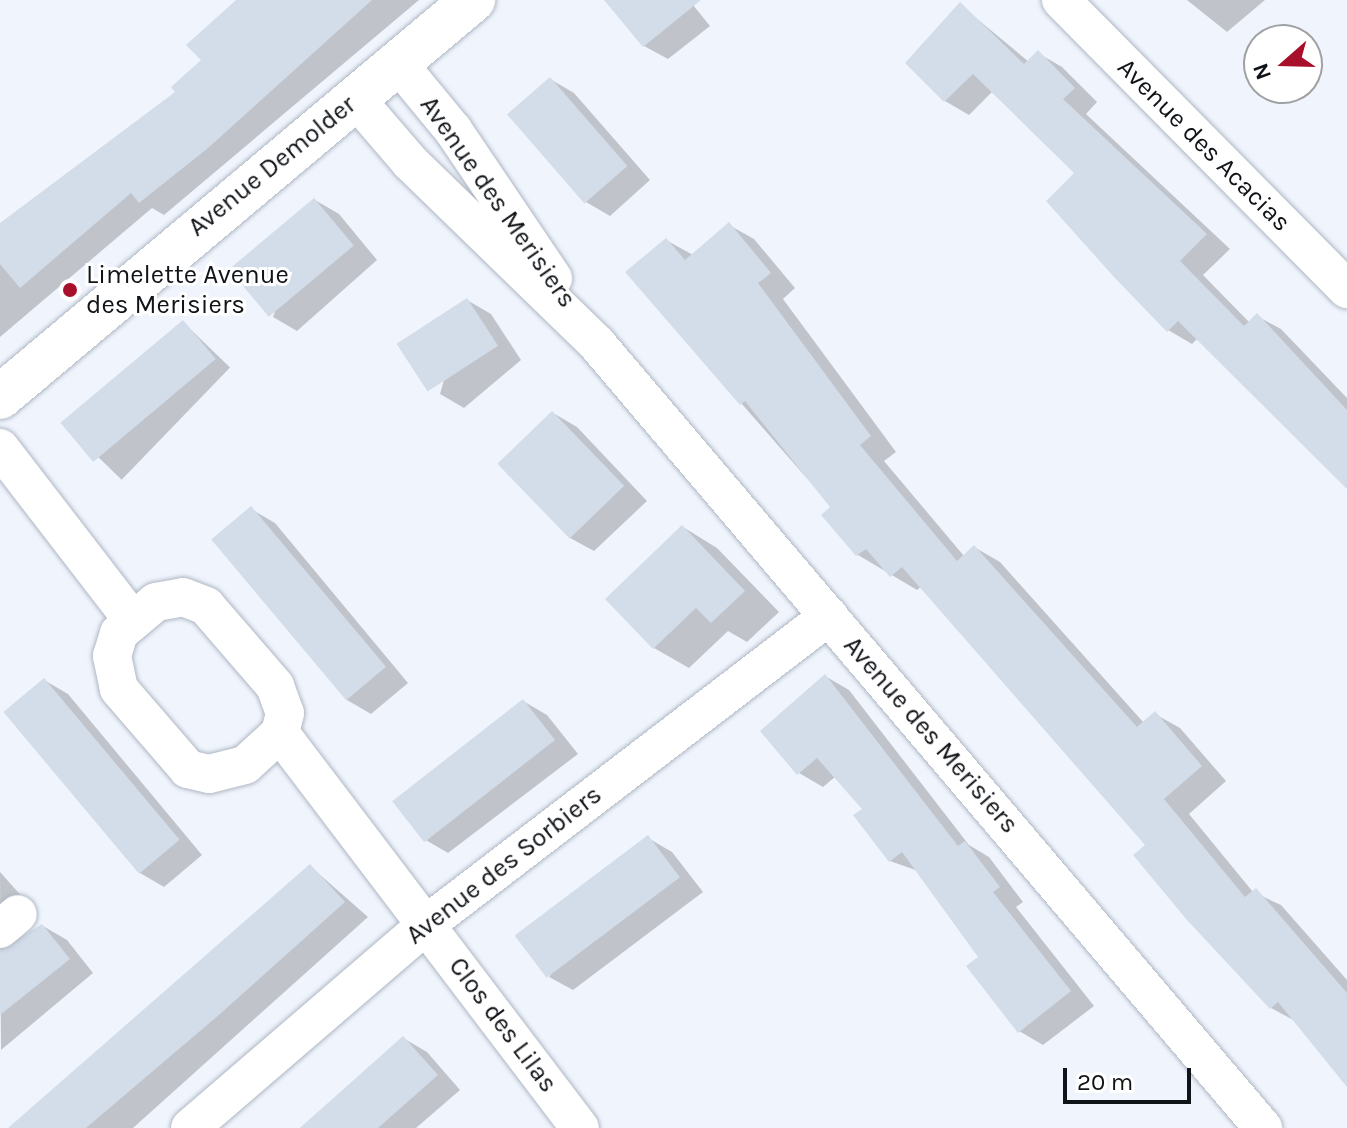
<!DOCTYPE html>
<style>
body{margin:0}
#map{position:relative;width:1347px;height:1128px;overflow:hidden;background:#f0f5fd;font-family:Karla,sans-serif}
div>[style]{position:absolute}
.shadow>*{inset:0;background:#0003;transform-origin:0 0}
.building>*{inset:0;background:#d3dce9;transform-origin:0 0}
.roads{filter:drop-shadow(0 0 2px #aeb7c3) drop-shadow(0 0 2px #aeb7c3)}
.minor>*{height:38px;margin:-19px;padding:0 19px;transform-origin:19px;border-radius:19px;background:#fff}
.tertiary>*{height:44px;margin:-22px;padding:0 22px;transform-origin:22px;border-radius:22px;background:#fff}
.dots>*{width:22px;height:22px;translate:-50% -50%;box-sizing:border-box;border:4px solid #fff;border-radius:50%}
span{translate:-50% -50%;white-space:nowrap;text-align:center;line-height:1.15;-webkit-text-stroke:6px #fff;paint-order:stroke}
.street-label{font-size:26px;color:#101317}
.poi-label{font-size:26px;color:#101317}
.left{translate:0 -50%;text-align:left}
.north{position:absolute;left:1243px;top:24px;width:80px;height:80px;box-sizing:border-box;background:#fff;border:2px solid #9fa1a2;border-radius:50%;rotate:250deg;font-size:22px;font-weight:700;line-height:32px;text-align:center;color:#101317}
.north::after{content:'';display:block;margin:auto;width:28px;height:36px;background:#a80f2a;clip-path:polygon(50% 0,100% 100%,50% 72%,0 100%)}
.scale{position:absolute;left:1063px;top:1068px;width:128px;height:36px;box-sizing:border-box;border:4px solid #101317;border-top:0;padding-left:10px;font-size:24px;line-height:28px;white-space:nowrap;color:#101317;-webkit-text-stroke:6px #fff;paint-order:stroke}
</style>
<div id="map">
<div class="shadow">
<i style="clip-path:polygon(259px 0,419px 0,164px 215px,152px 208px,0 337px,0 226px,178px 93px)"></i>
<i style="clip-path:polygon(607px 0,689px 0,710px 26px,668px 59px,644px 46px)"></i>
<i style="clip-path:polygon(1187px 0,1265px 0,1227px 32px)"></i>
<i style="clip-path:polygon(964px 8px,1029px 62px,1038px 53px,1062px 67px,1097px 102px,1086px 114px,1230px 249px,1203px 275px,1250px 323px,1257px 316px,1281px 329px,1347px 398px,1347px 486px,1198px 338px,1192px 344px,1168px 330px,1077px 173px,993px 91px,969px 115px,945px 101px)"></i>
<i style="clip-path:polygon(550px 79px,574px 93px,650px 180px,610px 216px,586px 202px)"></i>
<i style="clip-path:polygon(315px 200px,339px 214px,377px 260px,297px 331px,273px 317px)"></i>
<i style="clip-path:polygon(729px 225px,754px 239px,795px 288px,783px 299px,896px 452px,884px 461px,964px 556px,974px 547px,1000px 562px,1144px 723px,1155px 714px,1180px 728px,1226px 781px,1189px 814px,1253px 892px,1281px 905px,1347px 980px,1347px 1085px,1297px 1022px,1271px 1008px,1148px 846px,922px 586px,917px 590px,858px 555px,833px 508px,741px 403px,666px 240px,693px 255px)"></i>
<i style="clip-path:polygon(467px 300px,491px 314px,521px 360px,464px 408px,440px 394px)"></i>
<i style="left:184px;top:323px;width:64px;height:156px;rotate:44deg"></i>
<i style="clip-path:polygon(553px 413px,577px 427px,647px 501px,594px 551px,570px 538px)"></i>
<i style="clip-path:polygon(251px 509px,275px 523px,408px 683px,371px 714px,347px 700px)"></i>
<i style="clip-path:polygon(683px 527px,717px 548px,779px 612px,747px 642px,728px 631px,689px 668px,654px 648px)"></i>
<i style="clip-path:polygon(825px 676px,849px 690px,969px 845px,989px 857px,1023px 902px,1016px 907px,1094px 1006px,1043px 1045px,1019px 1031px,980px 958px,918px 871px,890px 861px,865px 809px,836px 776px,823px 787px,799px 773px)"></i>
<i style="clip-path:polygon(44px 680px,68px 694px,202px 855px,164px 887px,140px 873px,6px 712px)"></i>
<i style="clip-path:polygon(523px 701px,547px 715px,578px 754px,448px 853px,424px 839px)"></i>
<i style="clip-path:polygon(648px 838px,672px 852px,703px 892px,573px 990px,549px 977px)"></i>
<i style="clip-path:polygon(310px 866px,368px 917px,133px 1128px,19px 1128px)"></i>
<i style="clip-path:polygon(0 872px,33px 909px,6px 952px,43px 926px,67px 940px,93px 973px,1px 1050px)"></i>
<i style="clip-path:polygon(403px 1038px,427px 1052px,460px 1090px,416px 1128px,300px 1128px)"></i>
</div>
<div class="building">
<i style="clip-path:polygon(236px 0,372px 0,208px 148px,139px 203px,131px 193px,20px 288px,0 264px,0 223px,175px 92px,171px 87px,201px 60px,186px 45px)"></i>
<i style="clip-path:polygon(604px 0,701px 0,643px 47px)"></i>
<i style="clip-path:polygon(960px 2px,1024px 64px,1038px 50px,1075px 88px,1063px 99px,1207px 234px,1180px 261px,1244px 326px,1257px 313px,1347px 410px,1347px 489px,1178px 321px,1167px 332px,1114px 277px,1046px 201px,1074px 173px,973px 74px,944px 102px,905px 63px)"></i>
<i style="left:550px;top:77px;width:118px;height:57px;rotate:49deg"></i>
<i style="left:314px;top:198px;width:62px;height:111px;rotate:50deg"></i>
<i style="clip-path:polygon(729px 222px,771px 273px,758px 283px,871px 436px,860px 445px,957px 561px,974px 545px,1137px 727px,1155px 711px,1202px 766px,1164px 799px,1245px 897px,1256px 888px,1347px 993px,1347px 1087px,1278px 1002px,1270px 1009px,1187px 920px,1133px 855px,1145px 845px,902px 567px,890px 577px,866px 549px,856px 556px,821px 515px,830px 507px,745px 401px,740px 405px,625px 272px,666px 238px,685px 260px)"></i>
<i style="left:467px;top:298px;width:57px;height:84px;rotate:57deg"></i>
<i style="left:183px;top:320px;width:51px;height:160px;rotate:50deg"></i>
<i style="left:552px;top:411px;width:104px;height:76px;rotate:46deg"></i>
<i style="left:251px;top:506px;width:210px;height:52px;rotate:50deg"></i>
<i style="clip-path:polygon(682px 525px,745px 591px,711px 623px,696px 608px,653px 649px,605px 599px)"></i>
<i style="clip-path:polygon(825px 674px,958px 846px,965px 841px,1000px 887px,993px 892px,1071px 991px,1018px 1033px,966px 966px,978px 957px,902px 852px,889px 862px,853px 815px,862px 809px,817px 758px,797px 775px,760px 731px)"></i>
<i style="left:44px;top:678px;width:211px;height:53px;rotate:50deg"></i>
<i style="left:523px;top:699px;width:52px;height:166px;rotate:52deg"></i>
<i style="left:648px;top:835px;width:53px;height:167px;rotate:53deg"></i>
<i style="clip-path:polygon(310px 864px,345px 902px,220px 1014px,86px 1128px,8px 1128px)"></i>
<i style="clip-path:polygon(42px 924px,70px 959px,0 1015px,0 950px)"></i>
<i style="clip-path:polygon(403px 1036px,438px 1075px,378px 1128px,300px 1128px)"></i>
</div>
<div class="roads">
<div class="minor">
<i style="left:1061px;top:0;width:407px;rotate:45.3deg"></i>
<i style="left:397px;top:62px;width:88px;rotate:50.5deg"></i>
<i style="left:453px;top:130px;width:179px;rotate:56deg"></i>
<i style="left:355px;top:98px;width:84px;rotate:49.3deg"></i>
<i style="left:410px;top:162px;width:261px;rotate:44.2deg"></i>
<i style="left:597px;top:344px;width:1029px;rotate:49.65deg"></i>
<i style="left:0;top:448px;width:218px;rotate:52.4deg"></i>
<i style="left:183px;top:597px;width:25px;rotate:21deg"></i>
<i style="left:206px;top:606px;width:106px;rotate:49.2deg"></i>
<i style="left:275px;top:686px;width:29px;rotate:70deg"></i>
<i style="left:285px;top:713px;width:21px;rotate:104deg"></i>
<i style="left:280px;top:733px;width:47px;rotate:137.6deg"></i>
<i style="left:245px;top:765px;width:37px;rotate:166deg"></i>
<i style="left:209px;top:774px;width:22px;rotate:-167deg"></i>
<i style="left:188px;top:769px;width:106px;rotate:-130.8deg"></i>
<i style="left:119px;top:689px;width:34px;rotate:-102deg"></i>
<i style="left:112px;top:656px;width:24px;rotate:-73deg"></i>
<i style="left:119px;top:633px;width:48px;rotate:-40deg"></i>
<i style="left:156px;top:602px;width:27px;rotate:-10deg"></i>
<i style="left:280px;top:733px;width:496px;rotate:52.8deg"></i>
<i style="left:0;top:929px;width:23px;rotate:-40deg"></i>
<i style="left:190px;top:1128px;width:314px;rotate:-40.7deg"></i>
<i style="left:428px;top:923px;width:505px;rotate:-37.44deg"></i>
</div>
<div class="tertiary">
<i style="left:0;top:397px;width:618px;rotate:-40.01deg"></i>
</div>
</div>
<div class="dots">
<i style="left:70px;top:290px;background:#a80f2a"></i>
</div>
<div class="street-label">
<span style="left:1204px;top:145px;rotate:45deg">Avenue des Acacias</span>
<span style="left:272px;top:166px;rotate:-39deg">Avenue Demolder</span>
<span style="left:498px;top:202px;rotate:55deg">Avenue des Merisiers</span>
<span style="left:931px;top:735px;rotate:49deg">Avenue des Merisiers</span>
<span style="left:504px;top:865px;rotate:-38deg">Avenue des Sorbiers</span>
<span style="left:503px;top:1025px;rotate:53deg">Clos des Lilas</span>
</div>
<div class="poi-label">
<span class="left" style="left:86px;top:290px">Limelette Avenue<br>des Merisiers</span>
</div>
<div class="north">N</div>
<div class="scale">20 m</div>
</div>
